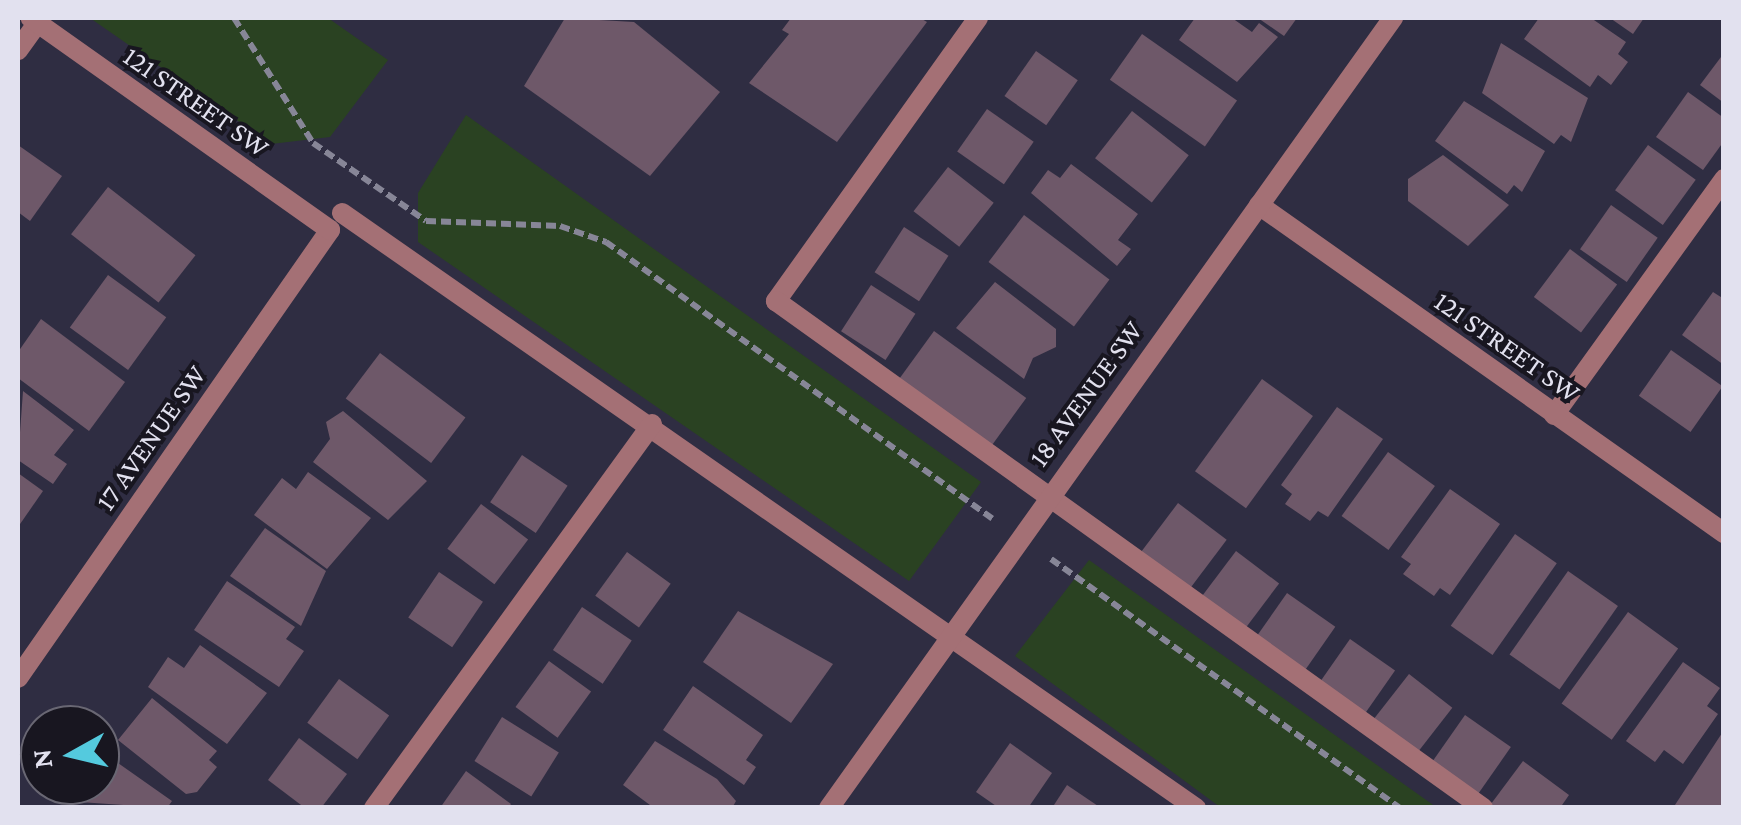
<!DOCTYPE html>
<style>
body{margin:0}
#map{position:relative;width:1741px;height:825px;overflow:hidden;background:#2f2d42;font-family:"Crimson Pro",serif}
div>[style]{position:absolute}
.green>*{inset:0;background:#2a4222}
.building>*{inset:0;background:#6e5869;transform-origin:0 0}
.path>*{height:6px;margin-top:-3px;transform-origin:0;background:repeating-linear-gradient(90deg,#878697 0 10px,transparent 0 15px)}
.lane>*{height:20px;margin:-10px;padding:0 10px;transform-origin:10px;border-radius:10px;background:#a47075}
.street>*{height:20px;margin:-10px;padding:0 10px;transform-origin:10px;border-radius:10px;background:#a47075}
span{translate:-50% -50%;white-space:nowrap;text-align:center;line-height:1.15;-webkit-text-stroke:8px #181620;paint-order:stroke}
.street-label{font-size:28px;color:#e2e1ef}
.frame{position:absolute;inset:0;border:20px solid #e2e1ef;pointer-events:none}
.north{position:absolute;left:20px;top:705px;width:100px;height:100px;box-sizing:border-box;background:#181620;border:2px solid #696773;border-radius:50%;rotate:262deg;font-size:28px;font-weight:700;line-height:40px;text-align:center;color:#e2e1ef}
.north::after{content:'';display:block;margin:auto;width:35px;height:45px;background:#54cade;clip-path:polygon(50% 0,100% 100%,50% 72%,0 100%)}
</style>
<div id="map">
<div class="green">
<i style="clip-path:polygon(90px 18px,328px 18px,388px 60px,330px 137px,271px 144px)"></i>
<i style="clip-path:polygon(466px 115px,981px 482px,909px 581px,418px 242px,418px 193px)"></i>
<i style="clip-path:polygon(1089px 560px,1436px 807px,1220px 807px,1015px 656px)"></i>
</div>
<div class="building">
<i style="clip-path:polygon(565px 18px,634px 22px,720px 92px,650px 176px,524px 86px)"></i>
<i style="clip-path:polygon(791px 18px,920px 18px,927px 22px,837px 142px,749px 83px,789px 34px,782px 30px)"></i>
<i style="clip-path:polygon(1195px 18px,1232px 18px,1252px 32px,1259px 23px,1278px 37px,1237px 82px,1179px 40px)"></i>
<i style="clip-path:polygon(1258px 18px,1297px 18px,1284px 36px)"></i>
<i style="clip-path:polygon(1539px 18px,1591px 18px,1626px 42px,1618px 54px,1628px 62px,1611px 85px,1598px 75px,1590px 87px,1524px 39px)"></i>
<i style="clip-path:polygon(1610px 18px,1644px 18px,1633px 34px)"></i>
<i style="left:1142px;top:34px;width:116px;height:56px;rotate:35deg"></i>
<i style="clip-path:polygon(1501px 43px,1588px 98px,1571px 142px,1561px 135px,1554px 144px,1482px 93px)"></i>
<i style="left:1036px;top:51px;width:51px;height:55px;rotate:35deg"></i>
<i style="clip-path:polygon(1724px 53px,1724px 103px,1700px 85px)"></i>
<i style="clip-path:polygon(1688px 92px,1724px 118px,1724px 141px,1703px 170px,1656px 137px)"></i>
<i style="clip-path:polygon(1464px 101px,1545px 151px,1522px 192px,1514px 185px,1507px 194px,1435px 141px)"></i>
<i style="left:987px;top:109px;width:57px;height:52px;rotate:35deg"></i>
<i style="left:1132px;top:111px;width:72px;height:60px;rotate:38deg"></i>
<i style="clip-path:polygon(18px 145px,62px 176px,30px 221px,18px 212px)"></i>
<i style="left:1648px;top:145px;width:59px;height:56px;rotate:36deg"></i>
<i style="clip-path:polygon(1443px 155px,1509px 205px,1468px 246px,1408px 201px,1408px 179px)"></i>
<i style="clip-path:polygon(1071px 164px,1138px 214px,1118px 240px,1131px 249px,1117px 266px,1031px 193px,1048px 170px,1060px 178px)"></i>
<i style="left:948px;top:167px;width:58px;height:56px;rotate:38deg"></i>
<i style="left:108px;top:187px;width:111px;height:60px;rotate:38deg"></i>
<i style="left:1611px;top:205px;width:57px;height:54px;rotate:35deg"></i>
<i style="left:1024px;top:215px;width:107px;height:59px;rotate:37deg"></i>
<i style="left:904px;top:227px;width:53px;height:54px;rotate:33deg"></i>
<i style="left:1570px;top:249px;width:59px;height:60px;rotate:37deg"></i>
<i style="left:108px;top:275px;width:72px;height:65px;rotate:36deg"></i>
<i style="clip-path:polygon(995px 282px,1056px 329px,1056px 347px,1033px 358px,1024px 379px,956px 328px)"></i>
<i style="left:871px;top:285px;width:53px;height:55px;rotate:33deg"></i>
<i style="clip-path:polygon(1713px 292px,1724px 299px,1724px 365px,1682px 335px)"></i>
<i style="clip-path:polygon(41px 319px,125px 382px,89px 431px,18px 378px,18px 352px)"></i>
<i style="left:934px;top:331px;width:114px;height:59px;rotate:36deg"></i>
<i style="left:1671px;top:350px;width:63px;height:56px;rotate:35deg"></i>
<i style="left:380px;top:353px;width:107px;height:57px;rotate:37deg"></i>
<i style="left:1262px;top:379px;width:63px;height:114px;rotate:36deg"></i>
<i style="clip-path:polygon(23px 391px,74px 430px,54px 455px,67px 464px,53px 484px,18px 460px)"></i>
<i style="clip-path:polygon(1337px 407px,1383px 439px,1328px 517px,1318px 511px,1310px 521px,1285px 504px,1292px 494px,1281px 485px)"></i>
<i style="clip-path:polygon(343px 411px,427px 481px,388px 520px,313px 462px,330px 439px,326px 422px)"></i>
<i style="left:1388px;top:452px;width:58px;height:79px;rotate:36deg"></i>
<i style="left:522px;top:455px;width:55px;height:57px;rotate:34deg"></i>
<i style="clip-path:polygon(308px 472px,371px 518px,327px 569px,254px 515px,282px 478px,296px 489px)"></i>
<i style="clip-path:polygon(18px 473px,43px 491px,18px 527px)"></i>
<i style="clip-path:polygon(1450px 489px,1500px 524px,1450px 595px,1440px 588px,1434px 596px,1403px 574px,1411px 564px,1401px 557px)"></i>
<i style="left:1178px;top:503px;width:61px;height:62px;rotate:37deg"></i>
<i style="left:481px;top:504px;width:59px;height:56px;rotate:37deg"></i>
<i style="clip-path:polygon(265px 528px,326px 571px,301px 626px,230px 576px)"></i>
<i style="left:1515px;top:534px;width:51px;height:112px;rotate:35deg"></i>
<i style="left:1236px;top:551px;width:54px;height:61px;rotate:37deg"></i>
<i style="left:627px;top:552px;width:54px;height:54px;rotate:36deg"></i>
<i style="left:1568px;top:571px;width:61px;height:102px;rotate:35deg"></i>
<i style="left:439px;top:572px;width:53px;height:55px;rotate:34deg"></i>
<i style="clip-path:polygon(227px 581px,295px 627px,286px 639px,304px 651px,279px 687px,194px 630px)"></i>
<i style="left:1287px;top:593px;width:59px;height:55px;rotate:35deg"></i>
<i style="left:582px;top:607px;width:60px;height:52px;rotate:34deg"></i>
<i style="clip-path:polygon(738px 611px,833px 664px,791px 723px,703px 662px)"></i>
<i style="left:1628px;top:612px;width:62px;height:113px;rotate:36deg"></i>
<i style="left:1350px;top:639px;width:55px;height:53px;rotate:35deg"></i>
<i style="clip-path:polygon(200px 645px,267px 693px,227px 744px,148px 687px,168px 657px,184px 668px)"></i>
<i style="left:549px;top:661px;width:52px;height:57px;rotate:36deg"></i>
<i style="clip-path:polygon(1683px 662px,1720px 688px,1707px 706px,1718px 714px,1683px 764px,1664px 750px,1655px 762px,1626px 741px)"></i>
<i style="left:1409px;top:674px;width:55px;height:60px;rotate:38deg"></i>
<i style="left:339px;top:679px;width:62px;height:54px;rotate:36deg"></i>
<i style="clip-path:polygon(693px 686px,763px 735px,746px 760px,756px 767px,744px 785px,663px 730px)"></i>
<i style="clip-path:polygon(152px 698px,217px 751px,209px 760px,217px 767px,197px 792px,186px 794px,118px 740px)"></i>
<i style="left:1465px;top:715px;width:56px;height:60px;rotate:35deg"></i>
<i style="left:502px;top:717px;width:67px;height:52px;rotate:32deg"></i>
<i style="clip-path:polygon(1724px 730px,1724px 808px,1673px 808px)"></i>
<i style="clip-path:polygon(299px 738px,347px 774px,321px 808px,305px 808px,268px 780px)"></i>
<i style="clip-path:polygon(655px 741px,717px 779px,736px 801px,732px 808px,654px 808px,623px 785px)"></i>
<i style="clip-path:polygon(1010px 743px,1052px 773px,1028px 808px,999px 808px,976px 792px)"></i>
<i style="clip-path:polygon(1523px 761px,1569px 795px,1560px 808px,1488px 808px)"></i>
<i style="clip-path:polygon(118px 763px,172px 801px,167px 808px,65px 801px,76px 785px,100px 785px,100px 772px,108px 777px)"></i>
<i style="clip-path:polygon(466px 771px,511px 804px,508px 808px,440px 808px)"></i>
<i style="clip-path:polygon(1067px 785px,1101px 808px,1052px 808px)"></i>
</div>
<div class="path">
<i style="left:234px;top:18px;width:148px;rotate:57.7deg"></i>
<i style="left:313px;top:143px;width:137px;rotate:34.6deg"></i>
<i style="left:426px;top:221px;width:134px;rotate:2.1deg"></i>
<i style="left:560px;top:226px;width:49px;rotate:19.2deg"></i>
<i style="left:606px;top:242px;width:475px;rotate:35.6deg"></i>
<i style="left:1051px;top:559px;width:429px;rotate:35.5deg"></i>
</div>
<div class="lane">
<i style="left:978px;top:18px;width:348px;rotate:125.5deg"></i>
<i style="left:776px;top:301px;width:870px;rotate:35.64deg"></i>
<i style="left:18px;top:50px;width:34px;rotate:-54deg"></i>
<i style="left:342px;top:213px;width:1041px;rotate:34.87deg"></i>
<i style="left:1554px;top:415px;width:291px;rotate:-54.2deg"></i>
<i style="left:374px;top:808px;width:474px;rotate:-54.1deg"></i>
</div>
<div class="street">
<i style="left:1259px;top:205px;width:569px;rotate:35.2deg"></i>
<i style="left:18px;top:678px;width:546px;rotate:-55.15deg"></i>
<i style="left:330px;top:230px;width:367px;rotate:-144.7deg"></i>
<i style="left:829px;top:808px;width:971px;rotate:-54.48deg"></i>
</div>
<div class="street-label">
<span style="left:196px;top:102px;rotate:35deg">121 STREET SW</span>
<span style="left:1507px;top:347px;rotate:35deg">121 STREET SW</span>
<span style="left:1086px;top:394px;rotate:-54deg">18 AVENUE SW</span>
<span style="left:151px;top:438px;rotate:-55deg">17 AVENUE SW</span>
</div>
<div class="frame"></div>
<div class="north">N</div>
</div>
